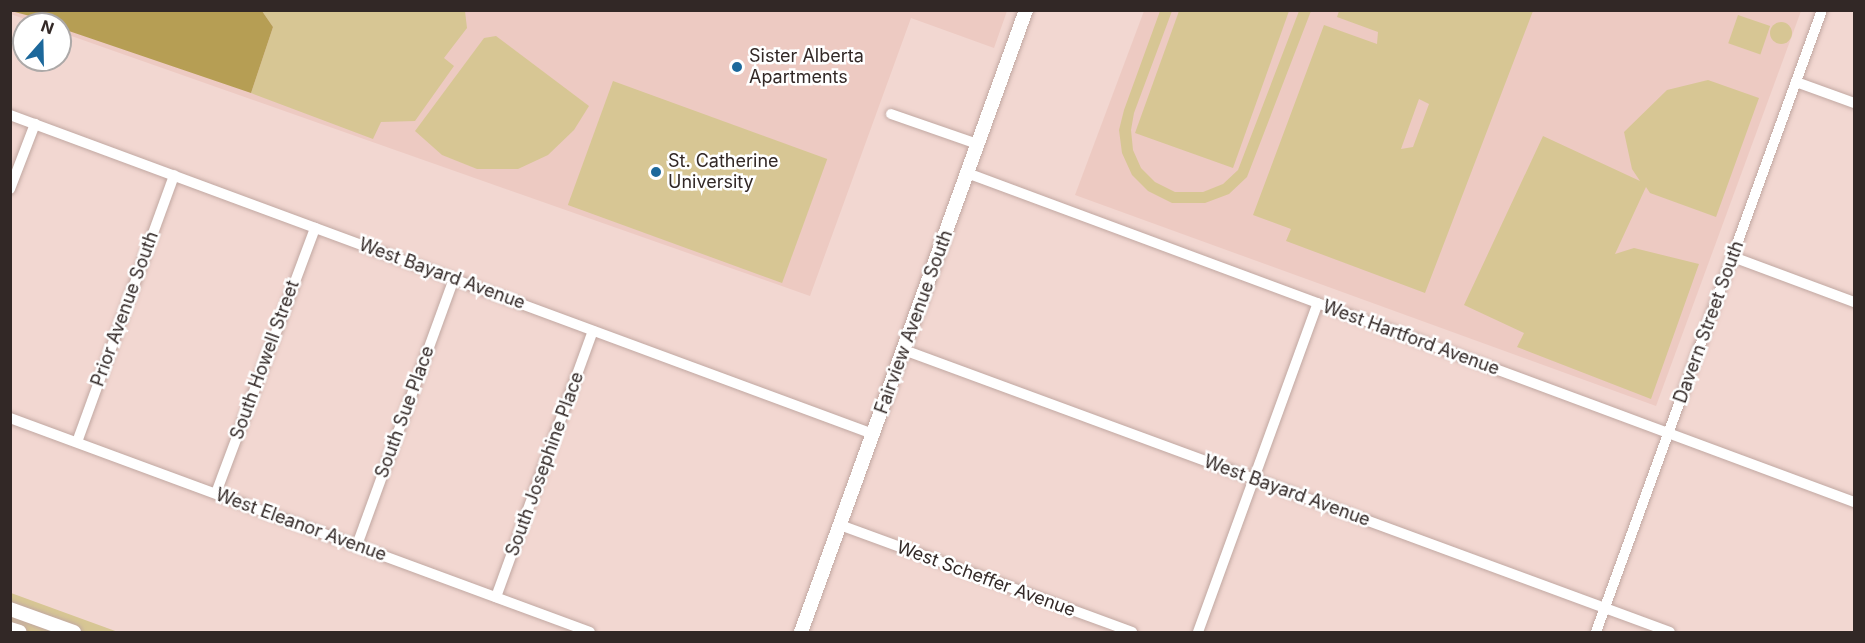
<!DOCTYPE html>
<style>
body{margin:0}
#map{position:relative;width:1865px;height:643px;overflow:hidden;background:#f2d7d1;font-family:Inter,sans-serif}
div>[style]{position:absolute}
.built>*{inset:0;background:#edcac2}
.green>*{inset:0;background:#d7c694;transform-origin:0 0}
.round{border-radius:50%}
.forest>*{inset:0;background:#b69e54}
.roads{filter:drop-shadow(0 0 2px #c1a8a2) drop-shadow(0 0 2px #c1a8a2)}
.minor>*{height:10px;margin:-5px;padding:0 5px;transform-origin:5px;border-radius:5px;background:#fff}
.tertiary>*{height:14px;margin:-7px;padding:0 7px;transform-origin:7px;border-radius:7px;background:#fff}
.dots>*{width:16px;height:16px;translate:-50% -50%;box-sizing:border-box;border:3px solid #fff;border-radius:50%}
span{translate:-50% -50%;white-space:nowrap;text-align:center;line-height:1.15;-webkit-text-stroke:5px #fff;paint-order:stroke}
.poi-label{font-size:18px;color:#322826}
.left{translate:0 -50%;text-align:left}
.street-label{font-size:18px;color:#322826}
.frame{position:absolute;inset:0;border:12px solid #322826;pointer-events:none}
.north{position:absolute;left:12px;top:12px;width:60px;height:60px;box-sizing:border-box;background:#fff;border:2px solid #ada9a8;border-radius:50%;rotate:20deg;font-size:16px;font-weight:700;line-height:24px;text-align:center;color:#322826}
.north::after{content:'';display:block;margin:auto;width:21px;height:27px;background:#1c689b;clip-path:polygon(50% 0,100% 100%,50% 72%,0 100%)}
</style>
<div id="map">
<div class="built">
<i style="clip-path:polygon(11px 10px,1007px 11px,994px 48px,911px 18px,810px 296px,60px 32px,60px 24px,38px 24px,11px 14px)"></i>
<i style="clip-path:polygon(1144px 11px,1801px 11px,1656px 406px,1075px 195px)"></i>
</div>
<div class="green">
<i style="clip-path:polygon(262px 11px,465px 11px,467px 28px,444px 58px,454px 66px,415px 121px,381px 122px,373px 139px,251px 93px,273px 27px)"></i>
<i style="clip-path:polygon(1160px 11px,1172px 11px,1134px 113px,1131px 130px,1133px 150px,1141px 168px,1155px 182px,1175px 192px,1203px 192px,1223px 184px,1238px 170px,1299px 11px,1311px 11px,1247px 177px,1229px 194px,1205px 203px,1172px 203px,1148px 191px,1132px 175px,1122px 153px,1119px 130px,1124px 110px)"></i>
<i style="clip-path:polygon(1179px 11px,1289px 11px,1233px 168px,1135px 133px)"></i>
<i style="clip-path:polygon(evenodd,1339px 11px,1533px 11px,1425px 293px,1286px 241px,1291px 229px,1253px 215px,1324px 25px,1377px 44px,1378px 32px,1337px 17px,1339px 11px,1419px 99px,1429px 104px,1413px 147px,1401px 149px,1419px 99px)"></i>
<i style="left:1738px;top:15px;width:34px;height:30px;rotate:19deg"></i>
<i class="round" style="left:1770px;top:22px;width:22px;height:22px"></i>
<i style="clip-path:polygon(496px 36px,589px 106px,574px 130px,548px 155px,518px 169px,477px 169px,442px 155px,415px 131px,484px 38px)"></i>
<i style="clip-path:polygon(1708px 80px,1759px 98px,1716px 217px,1650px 193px,1646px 187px,1615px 254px,1634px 248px,1699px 264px,1651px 399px,1517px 347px,1524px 333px,1464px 305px,1543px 136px,1640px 181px,1632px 169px,1624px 132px,1667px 90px)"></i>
<i style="left:613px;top:81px;width:228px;height:132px;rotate:20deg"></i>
<i style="clip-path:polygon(11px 593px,118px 632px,11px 632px)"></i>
</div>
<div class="forest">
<i style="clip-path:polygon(11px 11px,262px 11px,273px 27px,251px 93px,60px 28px,60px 24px)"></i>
</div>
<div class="roads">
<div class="minor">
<i style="left:1796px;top:82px;width:62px;rotate:19.9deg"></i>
<i style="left:891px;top:114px;width:91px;rotate:19.2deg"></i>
<i style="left:10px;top:115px;width:920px;rotate:20.29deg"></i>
<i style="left:967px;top:173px;width:946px;rotate:20.35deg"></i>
<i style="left:10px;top:189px;width:70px;rotate:-69deg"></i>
<i style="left:1733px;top:257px;width:129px;rotate:20.4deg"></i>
<i style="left:904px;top:350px;width:816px;rotate:20.21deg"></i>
<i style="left:10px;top:418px;width:618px;rotate:20.25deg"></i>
<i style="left:77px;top:442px;width:284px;rotate:-70deg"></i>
<i style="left:216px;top:493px;width:283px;rotate:-69.5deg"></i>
<i style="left:840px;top:525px;width:311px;rotate:20.1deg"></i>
<i style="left:357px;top:545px;width:283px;rotate:-70deg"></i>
<i style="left:496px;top:597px;width:283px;rotate:-70deg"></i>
<i style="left:1198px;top:632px;width:350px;rotate:-70deg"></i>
<i style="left:1596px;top:632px;width:662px;rotate:-70.03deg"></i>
</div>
<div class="tertiary">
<i style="left:10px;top:609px;width:68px;rotate:19.8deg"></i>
<i style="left:10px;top:629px;width:10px;rotate:17deg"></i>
<i style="left:801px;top:632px;width:661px;rotate:-70.11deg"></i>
</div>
</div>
<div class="dots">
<i style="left:737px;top:67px;background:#1c689b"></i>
<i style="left:656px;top:172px;background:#1c689b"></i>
</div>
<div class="poi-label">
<span class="left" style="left:749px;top:67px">Sister Alberta<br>Apartments</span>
<span class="left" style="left:668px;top:172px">St. Catherine<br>University</span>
</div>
<div class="street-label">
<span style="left:442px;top:274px;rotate:20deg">West Bayard Avenue</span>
<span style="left:125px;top:309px;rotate:-70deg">Prior Avenue South</span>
<span style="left:914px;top:322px;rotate:-70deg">Fairview Avenue South</span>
<span style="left:1709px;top:322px;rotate:-70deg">Davern Street South</span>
<span style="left:1411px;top:338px;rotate:20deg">West Hartford Avenue</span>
<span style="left:265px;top:360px;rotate:-70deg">South Howell Street</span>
<span style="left:405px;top:412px;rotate:-70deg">South Sue Place</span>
<span style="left:545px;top:464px;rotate:-70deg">South Josephine Place</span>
<span style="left:1287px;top:491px;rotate:20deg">West Bayard Avenue</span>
<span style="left:301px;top:525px;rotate:20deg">West Eleanor Avenue</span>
<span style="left:986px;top:579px;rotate:20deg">West Scheffer Avenue</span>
</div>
<div class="frame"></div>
<div class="north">N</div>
</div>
